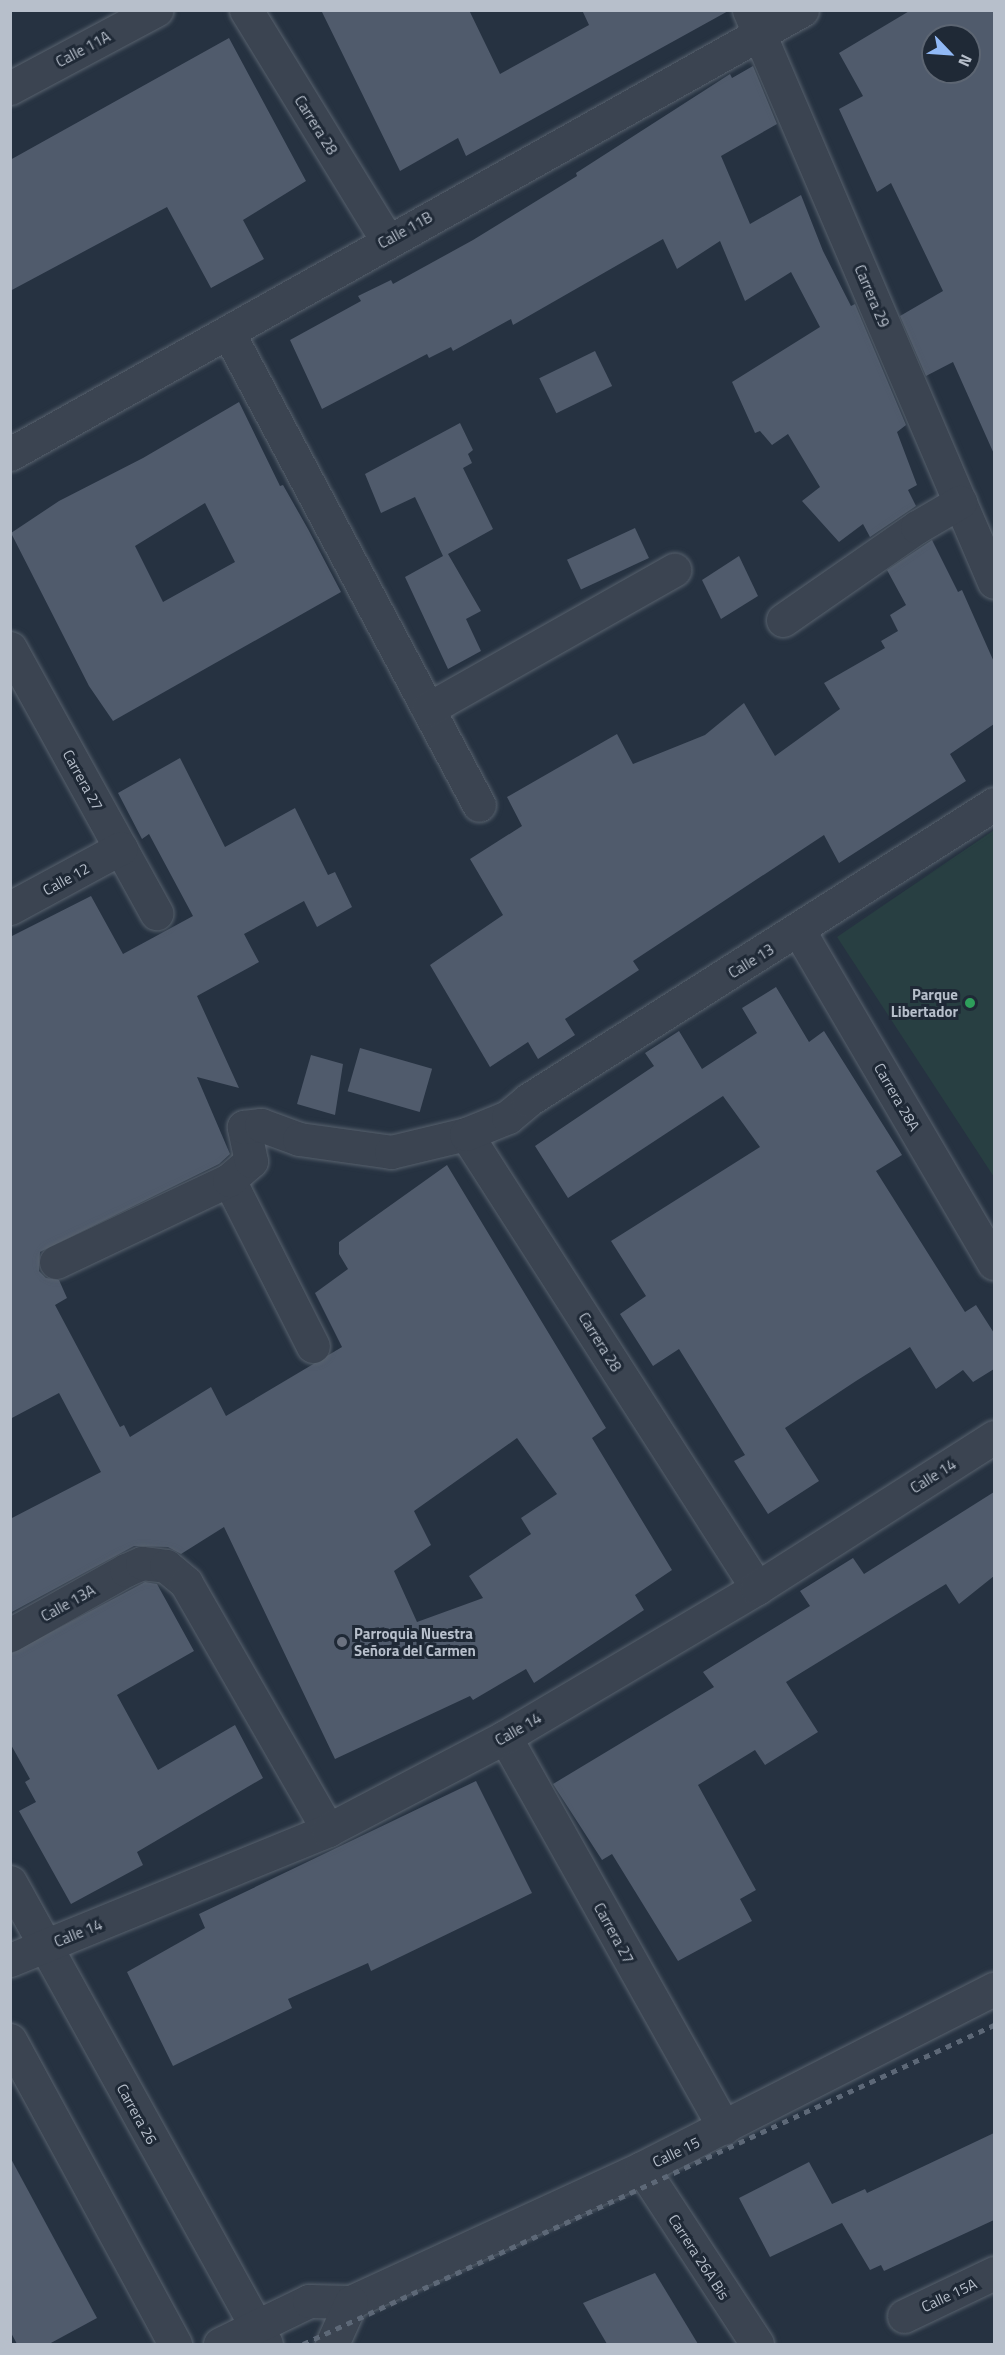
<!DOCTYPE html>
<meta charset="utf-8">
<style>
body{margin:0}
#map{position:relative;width:1005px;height:2355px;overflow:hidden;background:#263241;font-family:"Titillium Web",sans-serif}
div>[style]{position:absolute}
.green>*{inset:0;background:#283f42}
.building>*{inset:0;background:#505b6c;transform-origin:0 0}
.roads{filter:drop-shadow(0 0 2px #58626e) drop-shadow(0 0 2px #58626e)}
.minor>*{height:33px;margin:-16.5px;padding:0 16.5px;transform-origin:16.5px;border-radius:16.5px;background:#3b4451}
.rail>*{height:4.5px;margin-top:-2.25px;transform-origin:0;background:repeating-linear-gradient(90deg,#5d6877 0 6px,transparent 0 12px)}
.dots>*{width:16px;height:16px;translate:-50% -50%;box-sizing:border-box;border:3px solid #1f2936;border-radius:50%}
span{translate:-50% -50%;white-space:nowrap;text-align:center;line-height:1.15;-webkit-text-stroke:6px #1f2936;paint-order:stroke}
.street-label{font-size:15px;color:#b7bfcb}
.poi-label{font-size:15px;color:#b7bfcb;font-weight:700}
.right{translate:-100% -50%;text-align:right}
.left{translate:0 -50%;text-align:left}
.frame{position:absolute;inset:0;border:12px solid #b7bfcb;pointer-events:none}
.north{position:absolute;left:921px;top:24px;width:60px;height:60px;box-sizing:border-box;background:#1f2936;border:2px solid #5c6572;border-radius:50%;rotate:115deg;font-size:16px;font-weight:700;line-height:24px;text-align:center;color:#b7bfcb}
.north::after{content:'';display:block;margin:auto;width:21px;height:27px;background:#91b9f6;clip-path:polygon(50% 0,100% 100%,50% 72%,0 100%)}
</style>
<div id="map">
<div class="green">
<i style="clip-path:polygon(994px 830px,994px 1177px,837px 937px)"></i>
</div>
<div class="building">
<i style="clip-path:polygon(321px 10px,469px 10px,500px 74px,589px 25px,582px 10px,730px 10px,466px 156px,458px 138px,400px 171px)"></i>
<i style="clip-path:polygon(evenodd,911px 10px,994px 10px,994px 454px,953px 362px,926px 376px,900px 316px,943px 291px,891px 183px,877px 192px,839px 109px,863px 96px,839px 53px,911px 10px,933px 36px,969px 36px,969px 72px,933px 72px,933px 36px)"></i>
<i style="clip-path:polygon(229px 38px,306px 181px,243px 220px,264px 259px,211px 288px,167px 207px,10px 291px,10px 160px)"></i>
<i style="clip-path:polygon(753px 66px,777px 124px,721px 156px,750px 224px,801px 195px,823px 251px,851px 306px,855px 304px,906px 425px,897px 432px,917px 485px,908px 490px,916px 506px,870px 537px,863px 524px,839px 542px,802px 501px,820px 487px,788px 434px,772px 445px,760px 431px,755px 433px,732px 382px,820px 327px,791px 272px,745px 301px,720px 241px,677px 269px,663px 239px,513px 325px,511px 319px,453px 351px,451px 347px,429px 358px,427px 354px,322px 409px,290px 340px,361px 301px,358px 296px,391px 280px,393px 284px,473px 240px,577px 176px,576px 173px,730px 74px,732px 78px)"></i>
<i style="left:595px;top:351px;width:39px;height:62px;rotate:64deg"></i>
<i style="clip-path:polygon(evenodd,239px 402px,280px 486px,283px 485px,308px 529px,341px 592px,113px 721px,89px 686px,11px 533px,59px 501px,143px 458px,239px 402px,205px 503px,235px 562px,163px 602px,135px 546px,205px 503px)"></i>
<i style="clip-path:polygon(460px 423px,473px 450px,468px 454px,472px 463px,463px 468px,493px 529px,448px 554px,481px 611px,466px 619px,481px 651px,448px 669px,405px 577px,443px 556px,415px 497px,381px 513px,365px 474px)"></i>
<i style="left:635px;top:528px;width:33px;height:75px;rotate:65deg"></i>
<i style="clip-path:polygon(932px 540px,958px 592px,962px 590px,994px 662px,994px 724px,950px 754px,966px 781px,839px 863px,824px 835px,633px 961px,639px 970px,565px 1019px,575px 1035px,538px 1059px,528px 1042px,490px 1067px,430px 965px,503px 915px,470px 859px,522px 826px,507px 797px,617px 734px,633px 764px,705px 735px,744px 703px,775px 756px,840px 709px,824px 683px,885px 648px,881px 641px,898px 631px,890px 615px,906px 605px,887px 570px)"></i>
<i style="clip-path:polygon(739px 556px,758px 596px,721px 619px,702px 580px)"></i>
<i style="clip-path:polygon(evenodd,180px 758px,225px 847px,295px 808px,328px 875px,335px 872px,352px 907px,317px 927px,304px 901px,244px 934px,259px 962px,197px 996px,239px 1088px,197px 1077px,230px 1154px,219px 1164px,40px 1252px,39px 1271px,46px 1278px,59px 1280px,67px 1298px,55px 1305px,120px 1427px,124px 1425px,130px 1437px,211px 1387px,226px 1416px,342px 1347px,315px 1293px,348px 1269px,339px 1254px,339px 1242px,447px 1165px,606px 1428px,592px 1438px,672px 1570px,635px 1595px,644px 1610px,534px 1683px,526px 1669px,473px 1700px,470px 1696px,335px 1759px,224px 1527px,181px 1554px,168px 1547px,134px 1546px,10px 1613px,10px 1519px,101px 1472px,59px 1393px,10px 1419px,10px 937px,91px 896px,123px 954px,193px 916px,149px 834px,142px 839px,118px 793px,180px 758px,517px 1438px,557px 1494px,521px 1518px,531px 1534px,469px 1576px,483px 1598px,417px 1622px,394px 1571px,431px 1545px,414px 1511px,517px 1438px)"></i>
<i style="clip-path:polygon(776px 987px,809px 1042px,824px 1031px,902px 1155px,876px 1171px,965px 1312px,976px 1305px,994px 1333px,994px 1369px,973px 1382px,963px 1370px,936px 1389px,910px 1347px,856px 1381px,785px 1428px,819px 1481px,768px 1514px,734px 1461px,745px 1455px,679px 1349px,653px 1366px,620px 1314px,646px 1296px,611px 1241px,760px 1147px,723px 1096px,568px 1198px,535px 1146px,654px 1066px,645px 1053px,679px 1031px,702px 1069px,757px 1033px,742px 1008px)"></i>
<i style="left:360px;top:1048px;width:75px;height:45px;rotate:16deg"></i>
<i style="clip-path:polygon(311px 1055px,343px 1064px,335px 1115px,297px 1104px)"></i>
<i style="clip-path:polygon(994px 1492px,994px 1576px,959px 1604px,946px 1584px,786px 1682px,818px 1732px,765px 1765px,755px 1750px,698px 1785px,756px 1890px,740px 1899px,752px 1921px,678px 1961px,612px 1854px,602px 1860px,553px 1784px,714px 1687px,703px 1672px,810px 1606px,800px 1591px,853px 1558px,864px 1574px)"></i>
<i style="clip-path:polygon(145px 1582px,157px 1584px,194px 1651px,117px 1695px,158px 1770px,235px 1725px,263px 1778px,137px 1852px,143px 1865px,71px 1904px,19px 1811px,36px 1802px,25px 1782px,30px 1779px,10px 1743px,10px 1654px)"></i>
<i style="clip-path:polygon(476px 1781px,532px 1893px,371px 1971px,368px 1963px,288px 1999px,292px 2008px,173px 2066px,127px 1972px,205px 1928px,199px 1914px)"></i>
<i style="clip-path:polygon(994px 2133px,994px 2220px,884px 2271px,881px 2265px,870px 2270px,842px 2223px,770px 2257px,739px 2198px,809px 2162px,832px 2204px,865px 2189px,867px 2193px)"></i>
<i style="clip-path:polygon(10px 2157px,97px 2318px,49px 2344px,17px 2344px,10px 2331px)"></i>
<i style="clip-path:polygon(655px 2273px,698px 2344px,607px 2344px,583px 2303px)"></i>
</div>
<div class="roads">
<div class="minor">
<i style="left:246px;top:10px;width:270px;rotate:58.5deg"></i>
<i style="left:749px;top:10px;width:622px;rotate:66.81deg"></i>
<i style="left:10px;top:88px;width:166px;rotate:-28.1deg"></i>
<i style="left:229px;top:334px;width:533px;rotate:62.04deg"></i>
<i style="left:10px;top:454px;width:908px;rotate:-29.28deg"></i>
<i style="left:783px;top:620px;width:163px;rotate:-34.8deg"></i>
<i style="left:917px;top:527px;width:50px;rotate:-30.2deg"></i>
<i style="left:10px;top:648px;width:303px;rotate:61.1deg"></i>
<i style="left:428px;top:709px;width:283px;rotate:-29.5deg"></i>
<i style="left:10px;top:908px;width:126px;rotate:-28.4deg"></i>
<i style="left:799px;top:931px;width:385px;rotate:59.6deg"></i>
<i style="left:229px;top:1180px;width:186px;rotate:63.2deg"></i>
<i style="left:56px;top:1262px;width:191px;rotate:-25.4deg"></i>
<i style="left:229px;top:1180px;width:29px;rotate:-41deg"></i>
<i style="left:251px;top:1161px;width:35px;rotate:-102deg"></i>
<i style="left:244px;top:1127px;width:17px;rotate:-7deg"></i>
<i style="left:261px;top:1125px;width:40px;rotate:20.2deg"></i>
<i style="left:299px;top:1139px;width:93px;rotate:8deg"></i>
<i style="left:391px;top:1152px;width:77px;rotate:-13.5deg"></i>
<i style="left:757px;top:1588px;width:539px;rotate:-122.66deg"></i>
<i style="left:466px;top:1134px;width:45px;rotate:-22deg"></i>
<i style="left:508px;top:1117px;width:26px;rotate:-40deg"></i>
<i style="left:528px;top:1100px;width:552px;rotate:-32.42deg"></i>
<i style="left:10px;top:1635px;width:133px;rotate:-29.3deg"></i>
<i style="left:126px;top:1570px;width:17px;rotate:-24deg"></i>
<i style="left:142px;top:1563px;width:24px;rotate:7deg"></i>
<i style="left:166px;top:1566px;width:26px;rotate:40deg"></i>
<i style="left:186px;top:1583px;width:285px;rotate:60.1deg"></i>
<i style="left:505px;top:1737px;width:448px;rotate:60.7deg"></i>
<i style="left:10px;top:1882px;width:528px;rotate:61.01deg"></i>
<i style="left:10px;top:1960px;width:344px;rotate:-22.2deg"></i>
<i style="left:328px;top:1830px;width:200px;rotate:-27.7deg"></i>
<i style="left:505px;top:1737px;width:293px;rotate:-30.6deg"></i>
<i style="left:757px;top:1588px;width:281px;rotate:-32.5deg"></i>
<i style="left:10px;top:2040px;width:346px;rotate:61.5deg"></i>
<i style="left:642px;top:2168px;width:210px;rotate:56.8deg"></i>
<i style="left:904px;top:2316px;width:100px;rotate:-25.5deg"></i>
<i style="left:220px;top:2344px;width:99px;rotate:-25.8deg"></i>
<i style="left:309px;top:2301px;width:42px;rotate:1.4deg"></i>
<i style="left:351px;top:2302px;width:320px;rotate:-24.7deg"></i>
<i style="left:642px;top:2168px;width:395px;rotate:-27deg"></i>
<i style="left:332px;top:2344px;width:46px;rotate:-65.7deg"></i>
</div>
</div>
<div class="rail">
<i style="left:303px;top:2344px;width:761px;rotate:-24.78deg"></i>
</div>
<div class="dots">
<i style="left:970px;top:1003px;background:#2e9e5b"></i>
<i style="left:342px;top:1642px;background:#6b7280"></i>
</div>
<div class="street-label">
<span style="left:83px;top:49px;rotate:-28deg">Calle 11A</span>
<span style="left:316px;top:125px;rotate:58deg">Carrera 28</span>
<span style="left:405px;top:230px;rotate:-29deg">Calle 11B</span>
<span style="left:872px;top:296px;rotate:67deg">Carrera 29</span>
<span style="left:83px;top:780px;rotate:61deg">Carrera 27</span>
<span style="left:66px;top:879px;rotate:-29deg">Calle 12</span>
<span style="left:751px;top:961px;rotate:-32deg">Calle 13</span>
<span style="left:897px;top:1097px;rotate:60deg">Carrera 28A</span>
<span style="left:600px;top:1342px;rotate:58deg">Carrera 28</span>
<span style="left:933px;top:1476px;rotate:-32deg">Calle 14</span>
<span style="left:68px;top:1603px;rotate:-29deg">Calle 13A</span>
<span style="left:518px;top:1729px;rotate:-30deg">Calle 14</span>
<span style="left:78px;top:1933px;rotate:-22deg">Calle 14</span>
<span style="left:614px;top:1933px;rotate:61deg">Carrera 27</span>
<span style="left:137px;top:2114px;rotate:61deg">Carrera 26</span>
<span style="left:676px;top:2152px;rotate:-26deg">Calle 15</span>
<span style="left:699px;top:2257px;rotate:57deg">Carrera 26A Bis</span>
<span style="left:949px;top:2295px;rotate:-25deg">Calle 15A</span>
</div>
<div class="poi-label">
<span class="right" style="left:958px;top:1003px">Parque<br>Libertador</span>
<span class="left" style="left:354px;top:1642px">Parroquia Nuestra<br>Señora del Carmen</span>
</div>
<div class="frame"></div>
<div class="north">N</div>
</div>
